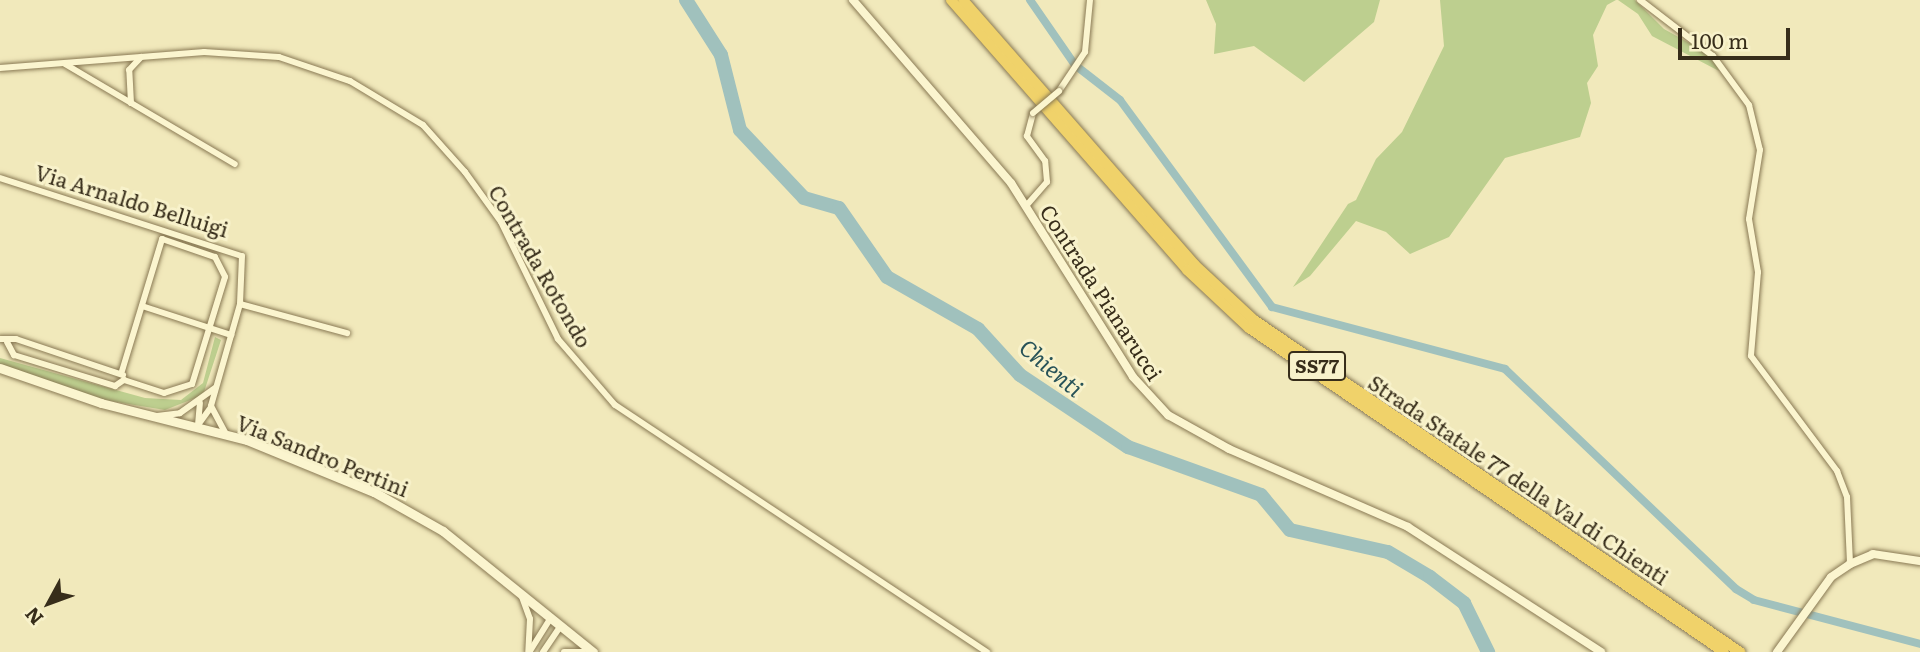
<!DOCTYPE html>
<style>
body{margin:0}
#map{position:relative;width:1920px;height:652px;overflow:hidden;background:#f1e9bb;font-family:Literata,serif}
div>[style]{position:absolute}
.green>*{inset:0;background:#bdcf8f}
.canal>*{height:8px;margin:-4px;padding:0 4px;transform-origin:4px;border-radius:4px;background:#a0c1bd}
.river>*{height:14px;margin:-7px;padding:0 7px;transform-origin:7px;border-radius:7px;background:#a0c1bd}
.roads{filter:drop-shadow(0 0 2px #897954) drop-shadow(0 0 2px #897954)}
.minor>*{height:6px;margin:-3px;padding:0 3px;transform-origin:3px;border-radius:3px;background:#fbf5cf}
.tertiary>*{height:8px;margin:-4px;padding:0 4px;transform-origin:4px;border-radius:4px;background:#fbf5cf}
.secondary>*{height:9px;margin:-4.5px;padding:0 4.5px;transform-origin:4.5px;border-radius:4.5px;background:#fbf5cf}
.trunk>*{height:10px;margin:-5px;padding:0 5px;transform-origin:5px;border-radius:5px;background:#f0d26a}
.bridges{filter:drop-shadow(0 0 2px #897954) drop-shadow(0 0 2px #897954)}
.minor-bridge>*{height:6px;margin:-3px;padding:0 3px;transform-origin:3px;border-radius:3px;background:#fbf5cf}
span{translate:-50% -50%;white-space:nowrap;text-align:center;line-height:1.15;-webkit-text-stroke:6px #f8f2cb;paint-order:stroke}
.shield-label span{padding:2px 5px;background:#f8f2cb;border:2px solid;border-radius:5px;-webkit-text-stroke-width:0}
.shield-label{font-size:19px;color:#372d1a;font-weight:700}
.street-label{font-size:21px;color:#372d1a}
.water-label{font-size:23px;color:#285358;font-style:italic}
.north{position:absolute;left:14px;top:568px;width:70px;height:70px;-webkit-text-stroke:5px #f8f2cb;paint-order:stroke;rotate:229deg;font-size:19px;font-weight:700;line-height:28px;text-align:center;color:#372d1a}
.north::after{content:'';display:block;margin:auto;width:24px;height:32px;background:#372d1a;clip-path:polygon(50% 0,100% 100%,50% 72%,0 100%)}
.scale{position:absolute;left:1678px;top:28px;width:112px;height:32px;box-sizing:border-box;border:4px solid #372d1a;border-top:0;padding-left:9px;font-size:21px;line-height:24px;white-space:nowrap;color:#372d1a;-webkit-text-stroke:5px #f8f2cb;paint-order:stroke}
</style>
<div id="map">
<div class="green">
<i style="clip-path:polygon(1206px 0,1380px 0,1374px 22px,1304px 82px,1254px 46px,1214px 54px,1216px 24px)"></i>
<i style="clip-path:polygon(1440px 0,1616px 0,1607px 5px,1593px 35px,1598px 66px,1587px 83px,1591px 103px,1580px 137px,1505px 158px,1449px 237px,1410px 254px,1386px 232px,1356px 221px,1310px 276px,1293px 287px,1348px 204px,1356px 200px,1376px 159px,1402px 132px,1444px 46px)"></i>
<i style="clip-path:polygon(1618px 0,1635px 0,1664px 29px,1711px 55px,1719px 71px,1652px 36px,1638px 14px)"></i>
<i style="clip-path:polygon(215px 337px,221px 340px,203px 395px,165px 410px,98px 399px,0 365px,0 358px,145px 398px,181px 400px,203px 383px)"></i>
</div>
<div class="canal">
<i style="left:1030px;top:0;width:79px;rotate:55.3deg"></i>
<i style="left:1075px;top:65px;width:57px;rotate:37.9deg"></i>
<i style="left:1120px;top:100px;width:257px;rotate:53.7deg"></i>
<i style="left:1272px;top:307px;width:241px;rotate:14.9deg"></i>
<i style="left:1505px;top:369px;width:319px;rotate:43.6deg"></i>
<i style="left:1736px;top:589px;width:21px;rotate:31deg"></i>
<i style="left:1754px;top:600px;width:172px;rotate:14.8deg"></i>
</div>
<div class="river">
<i style="left:686px;top:0;width:65px;rotate:57.5deg"></i>
<i style="left:721px;top:55px;width:77px;rotate:75.8deg"></i>
<i style="left:740px;top:130px;width:93px;rotate:46.7deg"></i>
<i style="left:804px;top:198px;width:36px;rotate:16deg"></i>
<i style="left:839px;top:208px;width:84px;rotate:55.2deg"></i>
<i style="left:887px;top:277px;width:105px;rotate:29.7deg"></i>
<i style="left:978px;top:329px;width:62px;rotate:47.6deg"></i>
<i style="left:1020px;top:375px;width:130px;rotate:33.7deg"></i>
<i style="left:1128px;top:447px;width:141px;rotate:19.8deg"></i>
<i style="left:1261px;top:495px;width:45px;rotate:50.4deg"></i>
<i style="left:1290px;top:530px;width:100px;rotate:12.7deg"></i>
<i style="left:1388px;top:552px;width:49px;rotate:30.8deg"></i>
<i style="left:1430px;top:577px;width:43px;rotate:37.4deg"></i>
<i style="left:1464px;top:603px;width:55px;rotate:63.9deg"></i>
</div>
<div class="roads">
<div class="minor">
<i style="left:1640px;top:0;width:92px;rotate:37.5deg"></i>
<i style="left:1713px;top:56px;width:61px;rotate:53.7deg"></i>
<i style="left:1749px;top:105px;width:46px;rotate:76.3deg"></i>
<i style="left:1760px;top:150px;width:70px;rotate:99.1deg"></i>
<i style="left:1749px;top:219px;width:54px;rotate:80.4deg"></i>
<i style="left:1758px;top:272px;width:84px;rotate:94.8deg"></i>
<i style="left:1751px;top:356px;width:144px;rotate:53.2deg"></i>
<i style="left:1837px;top:471px;width:28px;rotate:69deg"></i>
<i style="left:1847px;top:497px;width:67px;rotate:87.4deg"></i>
<i style="left:65px;top:64px;width:197px;rotate:30.5deg"></i>
<i style="left:0;top:68px;width:205px;rotate:-4.5deg"></i>
<i style="left:204px;top:52px;width:75px;rotate:3.8deg"></i>
<i style="left:279px;top:57px;width:75px;rotate:18.7deg"></i>
<i style="left:350px;top:81px;width:85px;rotate:31.1deg"></i>
<i style="left:423px;top:125px;width:63px;rotate:48.2deg"></i>
<i style="left:465px;top:172px;width:62px;rotate:54.2deg"></i>
<i style="left:501px;top:222px;width:130px;rotate:64deg"></i>
<i style="left:558px;top:339px;width:87px;rotate:49.2deg"></i>
<i style="left:615px;top:405px;width:447px;rotate:33.6deg"></i>
<i style="left:1059px;top:91px;width:47px;rotate:-56.3deg"></i>
<i style="left:1085px;top:52px;width:52px;rotate:-84.5deg"></i>
<i style="left:131px;top:103px;width:33px;rotate:-93deg"></i>
<i style="left:129px;top:70px;width:18px;rotate:-47deg"></i>
<i style="left:0;top:178px;width:254px;rotate:17.9deg"></i>
<i style="left:242px;top:256px;width:48px;rotate:92.4deg"></i>
<i style="left:240px;top:304px;width:106px;rotate:105.9deg"></i>
<i style="left:211px;top:406px;width:32px;rotate:62deg"></i>
<i style="left:1026px;top:206px;width:32px;rotate:-49deg"></i>
<i style="left:1047px;top:182px;width:21px;rotate:-95deg"></i>
<i style="left:1045px;top:161px;width:31px;rotate:-126deg"></i>
<i style="left:1027px;top:136px;width:24px;rotate:-75deg"></i>
<i style="left:240px;top:304px;width:111px;rotate:15.2deg"></i>
<i style="left:142px;top:306px;width:94px;rotate:18deg"></i>
<i style="left:0;top:339px;width:16px"></i>
<i style="left:16px;top:339px;width:113px;rotate:18.6deg"></i>
<i style="left:7px;top:342px;width:15px;rotate:62deg"></i>
<i style="left:14px;top:355px;width:106px;rotate:17.1deg"></i>
<i style="left:115px;top:386px;width:11px;rotate:-34deg"></i>
<i style="left:122px;top:371px;width:138px;rotate:-73.1deg"></i>
<i style="left:162px;top:239px;width:56px;rotate:18.8deg"></i>
<i style="left:215px;top:257px;width:22px;rotate:63deg"></i>
<i style="left:225px;top:277px;width:112px;rotate:107.1deg"></i>
<i style="left:192px;top:384px;width:29px;rotate:162deg"></i>
<i style="left:164px;top:393px;width:42px;rotate:-162deg"></i>
<i style="left:157px;top:416px;width:23px;rotate:-7deg"></i>
<i style="left:180px;top:413px;width:43px;rotate:-35.5deg"></i>
<i style="left:198px;top:425px;width:22px;rotate:-85deg"></i>
<i style="left:198px;top:425px;width:22px;rotate:-54deg"></i>
<i style="left:522px;top:597px;width:23px;rotate:70deg"></i>
<i style="left:530px;top:619px;width:33px;rotate:93deg"></i>
<i style="left:530px;top:651px;width:40px;rotate:-58deg"></i>
<i style="left:543px;top:652px;width:32px;rotate:-56deg"></i>
<i style="left:564px;top:652px;width:19px"></i>
</div>
<div class="tertiary">
<i style="left:853px;top:0;width:242px;rotate:49.2deg"></i>
<i style="left:1011px;top:183px;width:229px;rotate:57.8deg"></i>
<i style="left:1133px;top:377px;width:52px;rotate:47.4deg"></i>
<i style="left:1168px;top:415px;width:70px;rotate:29.1deg"></i>
<i style="left:1229px;top:449px;width:195px;rotate:23.5deg"></i>
<i style="left:1408px;top:527px;width:230px;rotate:32.9deg"></i>
<i style="left:1777px;top:652px;width:92px;rotate:-54.2deg"></i>
<i style="left:1831px;top:577px;width:23px;rotate:-34deg"></i>
<i style="left:1850px;top:564px;width:25px;rotate:-23deg"></i>
<i style="left:1873px;top:554px;width:48px;rotate:8.5deg"></i>
</div>
<div class="secondary">
<i style="left:0;top:368px;width:107px;rotate:19.1deg"></i>
<i style="left:101px;top:403px;width:151px;rotate:14.2deg"></i>
<i style="left:247px;top:440px;width:137px;rotate:22.3deg"></i>
<i style="left:374px;top:492px;width:79px;rotate:29.5deg"></i>
<i style="left:443px;top:531px;width:193px;rotate:38.9deg"></i>
</div>
<div class="trunk">
<i style="left:951px;top:0;width:359px;rotate:48.8deg"></i>
<i style="left:1187px;top:270px;width:85px;rotate:43.1deg"></i>
<i style="left:1249px;top:328px;width:575px;rotate:34.3deg"></i>
<i style="left:963px;top:0;width:351px;rotate:48.8deg"></i>
<i style="left:1194px;top:264px;width:82px;rotate:43deg"></i>
<i style="left:1254px;top:320px;width:589px;rotate:34.34deg"></i>
</div>
</div>
<div class="bridges">
<div class="minor-bridge">
<i style="left:1033px;top:113px;width:34px;rotate:-40deg"></i>
</div>
</div>
<div class="shield-label">
<span style="left:1317px;top:366px">SS77</span>
</div>
<div class="street-label">
<span style="left:132px;top:200px;rotate:17deg">Via Arnaldo Belluigi</span>
<span style="left:541px;top:266px;rotate:60deg">Contrada Rotondo</span>
<span style="left:1102px;top:292px;rotate:57deg">Contrada Pianarucci</span>
<span style="left:323px;top:455px;rotate:22deg">Via Sandro Pertini</span>
<span style="left:1519px;top:479px;rotate:34deg">Strada Statale 77 della Val di Chienti</span>
</div>
<div class="water-label">
<span style="left:1052px;top:367px;rotate:40deg">Chienti</span>
</div>
<div class="north">N</div>
<div class="scale">100 m</div>
</div>
